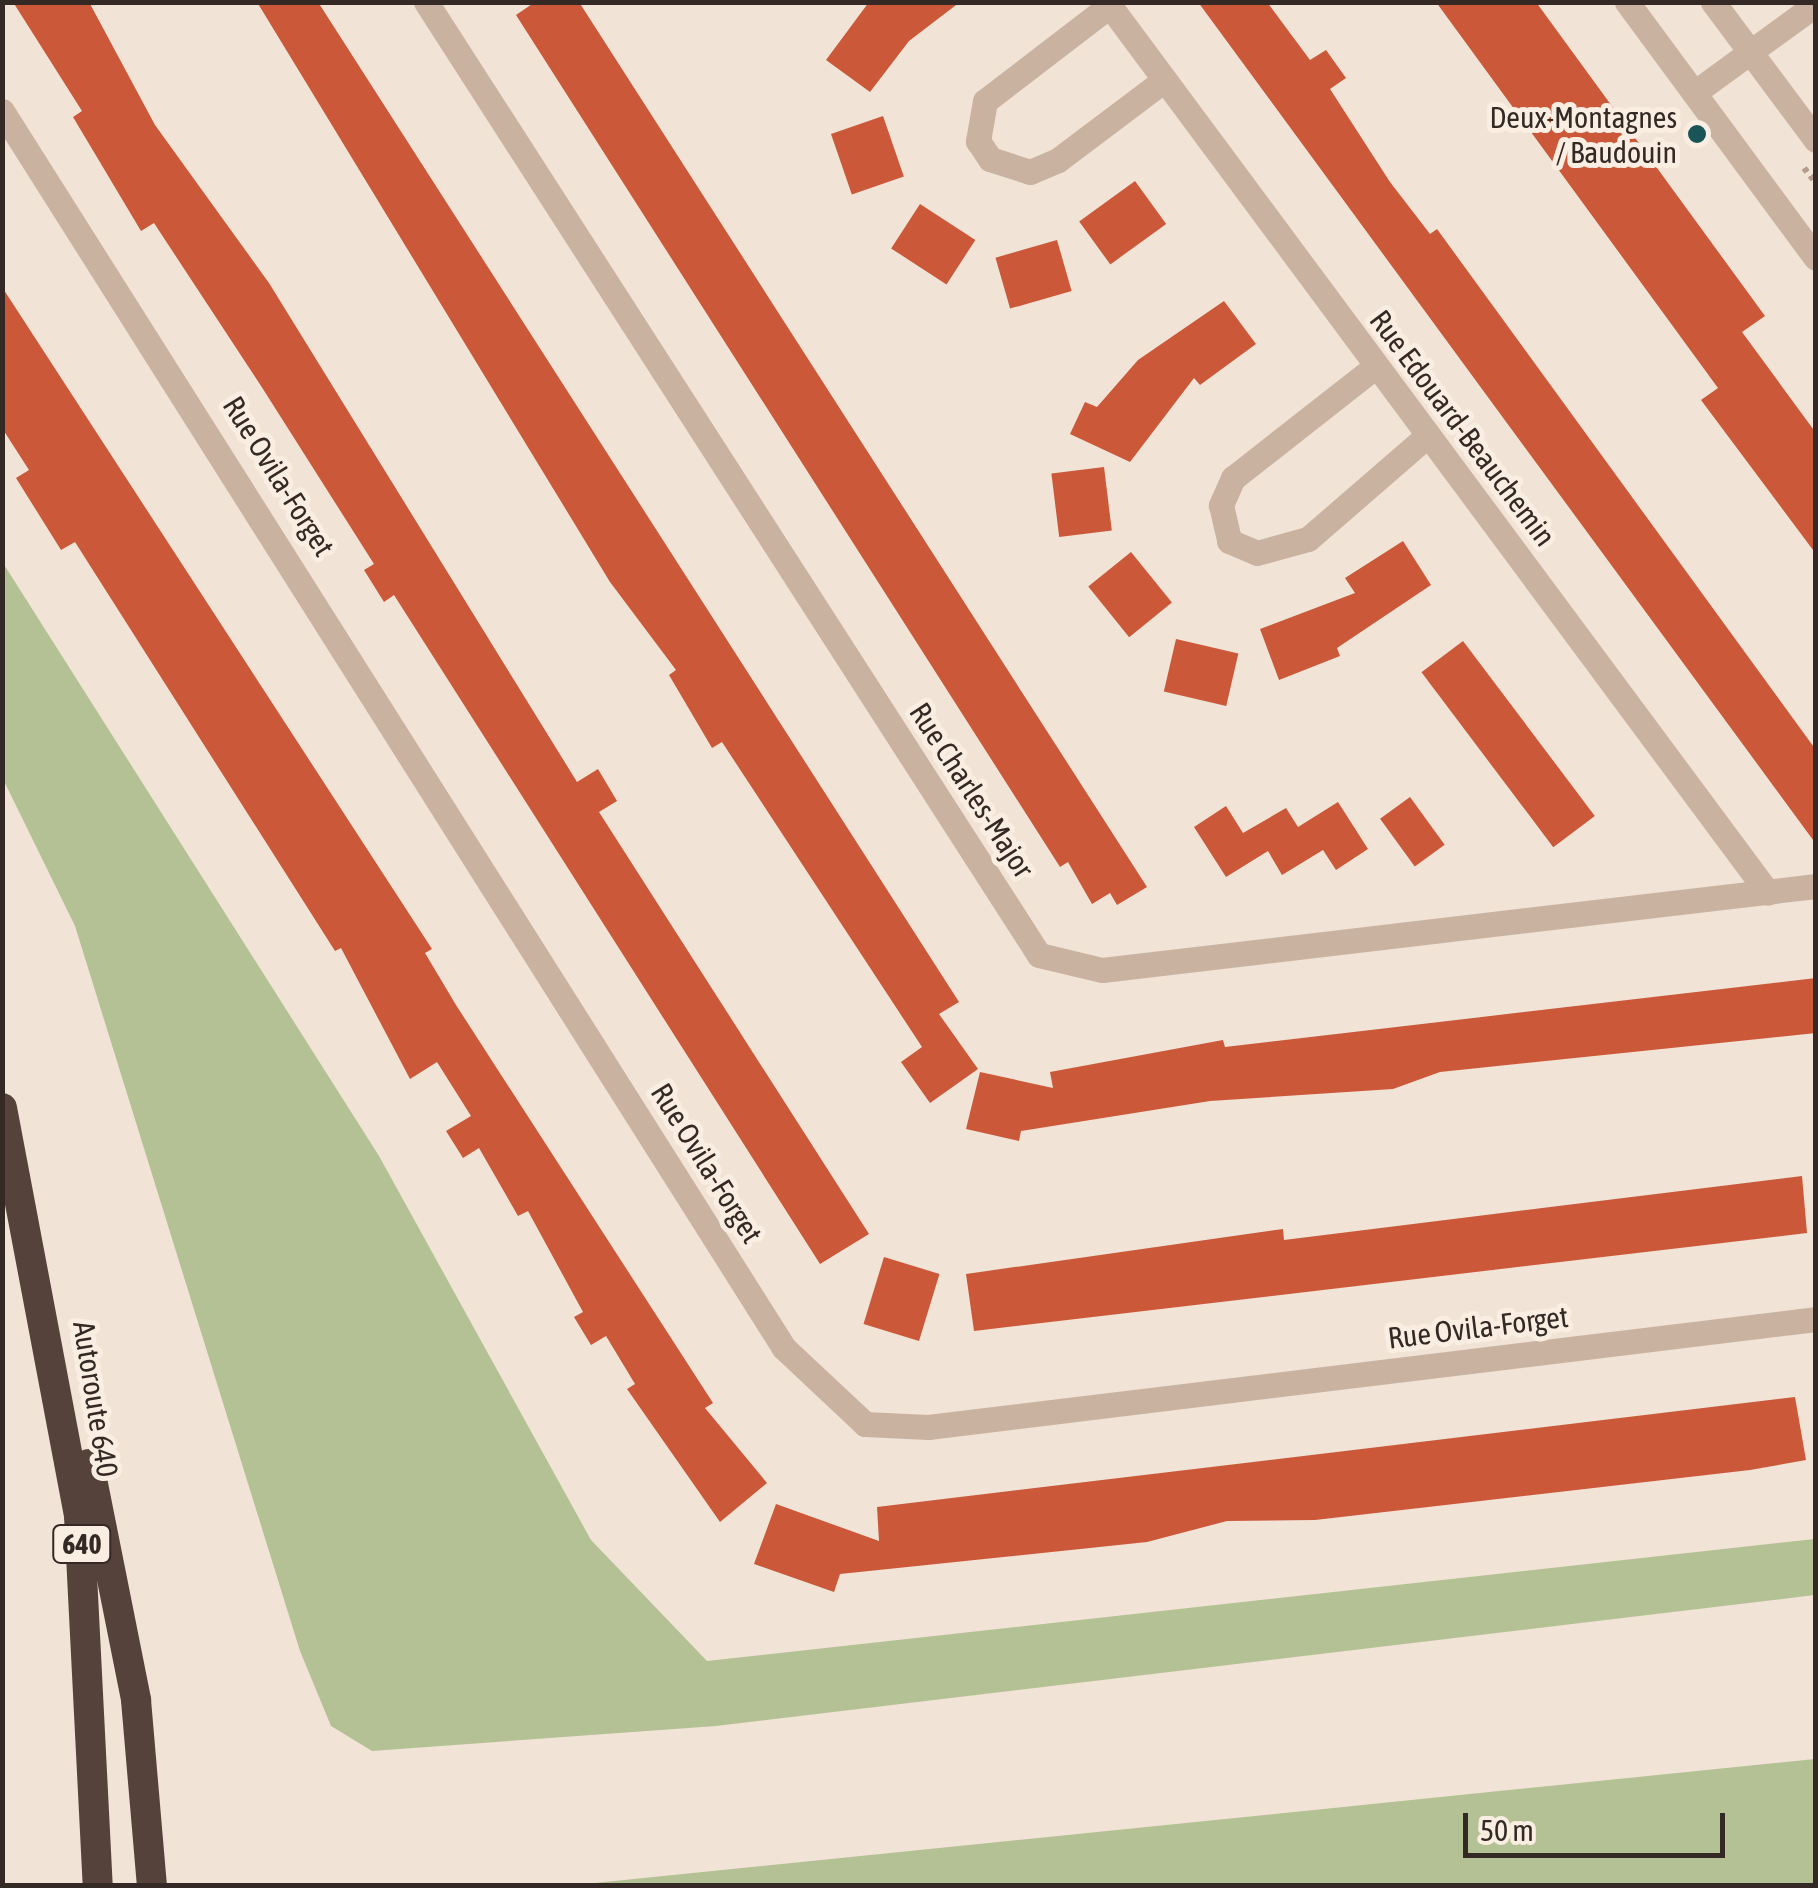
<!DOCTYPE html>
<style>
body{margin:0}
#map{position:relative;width:1818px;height:1888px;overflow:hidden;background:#f1e3d5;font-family:"Asap Condensed",sans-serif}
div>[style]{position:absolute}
.green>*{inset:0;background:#b4c195}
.building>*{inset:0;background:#cb5839;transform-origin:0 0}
.path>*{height:6px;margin-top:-3px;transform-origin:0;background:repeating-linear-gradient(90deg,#b59c8c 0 5px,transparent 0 10px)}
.minor>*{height:25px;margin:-12.5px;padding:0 12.5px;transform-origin:12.5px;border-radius:12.5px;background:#cab2a1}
.tertiary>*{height:25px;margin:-12.5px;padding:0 12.5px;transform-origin:12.5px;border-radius:12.5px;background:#cab2a1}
.motorway>*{height:30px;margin:-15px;padding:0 15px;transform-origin:15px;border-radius:15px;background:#55423b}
.dots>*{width:28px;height:28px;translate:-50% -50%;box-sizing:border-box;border:5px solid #f9eee1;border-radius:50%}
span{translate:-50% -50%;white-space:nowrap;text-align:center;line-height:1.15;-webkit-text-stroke:10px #f9eee1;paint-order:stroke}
.shield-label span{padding:2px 8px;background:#f9eee1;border:2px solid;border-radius:8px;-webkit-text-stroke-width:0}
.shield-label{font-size:28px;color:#342924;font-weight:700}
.poi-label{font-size:30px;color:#342924}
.right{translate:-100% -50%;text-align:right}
.street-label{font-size:30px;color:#342924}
.frame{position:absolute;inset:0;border:5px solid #342924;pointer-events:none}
.scale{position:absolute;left:1463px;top:1813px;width:262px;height:45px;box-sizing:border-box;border:5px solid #342924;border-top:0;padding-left:12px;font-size:30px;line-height:35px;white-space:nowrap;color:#342924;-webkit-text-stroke:8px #f9eee1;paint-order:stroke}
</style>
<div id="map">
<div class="green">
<i style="clip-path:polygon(3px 563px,379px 1156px,591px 1540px,707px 1661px,1815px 1539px,1815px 1595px,716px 1726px,372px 1751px,331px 1726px,300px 1651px,75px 926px,3px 779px)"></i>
<i style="clip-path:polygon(1815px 1759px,1815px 1885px,575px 1885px)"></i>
</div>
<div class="building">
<i style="clip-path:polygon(13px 2px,89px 2px,155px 125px,269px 283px,577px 782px,598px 769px,617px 801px,599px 812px,869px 1234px,820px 1264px,394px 595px,384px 602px,364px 570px,374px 564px,263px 389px,154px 223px,141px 231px,73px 117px,82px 111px)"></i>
<i style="clip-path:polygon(257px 2px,318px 2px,959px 1002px,939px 1014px,978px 1069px,930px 1103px,901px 1062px,922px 1047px,722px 742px,712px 748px,669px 675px,676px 670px,610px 582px)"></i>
<i style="clip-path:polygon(535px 2px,579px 2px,1147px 887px,1117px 905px,1110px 893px,1092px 904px,1068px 862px,1060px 867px,516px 15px)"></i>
<i style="clip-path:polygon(869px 2px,960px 2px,909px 41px,870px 92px,826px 60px)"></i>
<i style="clip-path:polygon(1198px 2px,1267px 2px,1310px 60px,1326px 50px,1346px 78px,1330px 89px,1390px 182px,1430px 234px,1437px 229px,1816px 750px,1816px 844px)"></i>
<i style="clip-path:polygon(1436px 2px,1536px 2px,1765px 316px,1742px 332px,1816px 433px,1816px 554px,1701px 400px,1718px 388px)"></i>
<i style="left:883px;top:116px;width:64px;height:55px;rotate:71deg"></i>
<i style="left:1135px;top:181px;width:53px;height:69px;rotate:54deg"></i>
<i style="left:920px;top:204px;width:66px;height:53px;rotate:33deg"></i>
<i style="left:1057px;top:240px;width:53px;height:64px;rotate:74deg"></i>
<i style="clip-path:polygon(2px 287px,432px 949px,425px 953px,456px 1005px,713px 1403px,705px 1408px,767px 1483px,720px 1522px,627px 1389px,635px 1384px,606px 1336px,591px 1345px,574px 1317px,583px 1312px,528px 1211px,518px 1216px,479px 1148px,463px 1158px,446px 1131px,471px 1116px,437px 1062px,410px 1079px,341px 948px,335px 951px,75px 542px,61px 550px,16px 478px,29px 470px,2px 428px)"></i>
<i style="clip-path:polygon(1224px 301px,1256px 344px,1200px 385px,1194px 378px,1130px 462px,1070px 434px,1085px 402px,1097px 407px,1138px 360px)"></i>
<i style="left:1104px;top:467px;width:64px;height:53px;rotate:83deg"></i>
<i style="clip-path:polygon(1403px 541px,1431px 585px,1337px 648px,1340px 656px,1279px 680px,1260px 629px,1355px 593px,1345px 578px)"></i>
<i style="left:1131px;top:552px;width:65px;height:55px;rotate:51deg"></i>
<i style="left:1176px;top:639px;width:64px;height:54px;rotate:13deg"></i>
<i style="left:1463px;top:641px;width:219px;height:52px;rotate:53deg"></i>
<i style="left:1410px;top:797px;width:59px;height:37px;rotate:54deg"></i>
<i style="clip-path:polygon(1338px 802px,1368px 849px,1336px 870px,1323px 850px,1282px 875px,1268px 851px,1226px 877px,1194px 827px,1226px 806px,1243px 833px,1286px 808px,1298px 827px)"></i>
<i style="clip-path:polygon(1816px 978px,1816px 1033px,1440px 1072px,1393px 1089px,1210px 1101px,1021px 1131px,1019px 1141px,966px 1129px,980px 1072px,1053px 1088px,1050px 1072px,1223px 1040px,1225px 1047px)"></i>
<i style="clip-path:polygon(1802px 1176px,1807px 1233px,974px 1331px,966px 1274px,1283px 1229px,1284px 1240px)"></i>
<i style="left:884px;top:1257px;width:58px;height:70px;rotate:17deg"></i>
<i style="clip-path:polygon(1795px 1397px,1806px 1460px,1750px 1470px,1315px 1520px,1227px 1521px,1147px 1542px,840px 1574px,834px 1592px,754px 1564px,776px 1504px,879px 1541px,877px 1507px)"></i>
</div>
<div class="path">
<i style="left:1804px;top:168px;width:19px;rotate:51deg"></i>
</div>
<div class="minor">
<i style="left:426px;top:2px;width:1133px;rotate:57.25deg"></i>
<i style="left:1039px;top:955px;width:65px;rotate:13.4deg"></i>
<i style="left:1102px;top:970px;width:719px;rotate:-6.71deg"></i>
<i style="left:1107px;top:2px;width:1109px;rotate:53.43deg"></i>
<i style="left:1109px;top:6px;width:156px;rotate:142.5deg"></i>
<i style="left:985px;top:101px;width:41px;rotate:99.9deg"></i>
<i style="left:978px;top:141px;width:22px;rotate:56deg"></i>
<i style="left:990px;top:159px;width:42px;rotate:18deg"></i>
<i style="left:1030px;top:172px;width:30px;rotate:-23deg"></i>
<i style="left:1058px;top:160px;width:133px;rotate:-37deg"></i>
<i style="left:1694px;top:93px;width:151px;rotate:-36.1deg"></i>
<i style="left:2px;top:111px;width:1463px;rotate:57.7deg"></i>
<i style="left:784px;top:1348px;width:111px;rotate:43.2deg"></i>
<i style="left:865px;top:1424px;width:63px;rotate:2.7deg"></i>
<i style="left:928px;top:1427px;width:895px;rotate:-6.93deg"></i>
<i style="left:1376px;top:366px;width:182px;rotate:141.9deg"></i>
<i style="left:1233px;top:478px;width:30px;rotate:114deg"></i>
<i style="left:1221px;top:505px;width:37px;rotate:77deg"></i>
<i style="left:1229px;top:541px;width:30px;rotate:23deg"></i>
<i style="left:1257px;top:553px;width:53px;rotate:-15.4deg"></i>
<i style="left:1308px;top:539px;width:159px;rotate:-40.9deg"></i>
</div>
<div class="tertiary">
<i style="left:1627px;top:2px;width:318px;rotate:53.6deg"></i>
<i style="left:1713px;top:2px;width:172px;rotate:53.3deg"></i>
</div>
<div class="motorway">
<i style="left:2px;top:1108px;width:415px;rotate:79.3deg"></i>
<i style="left:79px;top:1516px;width:370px;rotate:87.1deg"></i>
<i style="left:89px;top:1464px;width:241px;rotate:78.7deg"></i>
<i style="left:136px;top:1700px;width:187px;rotate:85.1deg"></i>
</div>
<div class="dots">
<i style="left:1697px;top:134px;background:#195456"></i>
</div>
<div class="shield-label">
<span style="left:82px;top:1544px">640</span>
</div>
<div class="poi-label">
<span class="right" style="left:1677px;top:134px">Deux-Montagnes<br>/ Baudouin</span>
</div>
<div class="street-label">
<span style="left:1463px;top:428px;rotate:53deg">Rue Edouard-Beauchemin</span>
<span style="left:279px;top:476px;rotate:58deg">Rue Ovila-Forget</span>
<span style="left:972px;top:790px;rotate:57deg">Rue Charles-Major</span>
<span style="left:707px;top:1163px;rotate:58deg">Rue Ovila-Forget</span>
<span style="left:1478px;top:1327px;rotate:-7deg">Rue Ovila-Forget</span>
<span style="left:96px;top:1399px;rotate:81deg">Autoroute 640</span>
</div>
<div class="frame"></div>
<div class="scale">50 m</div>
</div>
